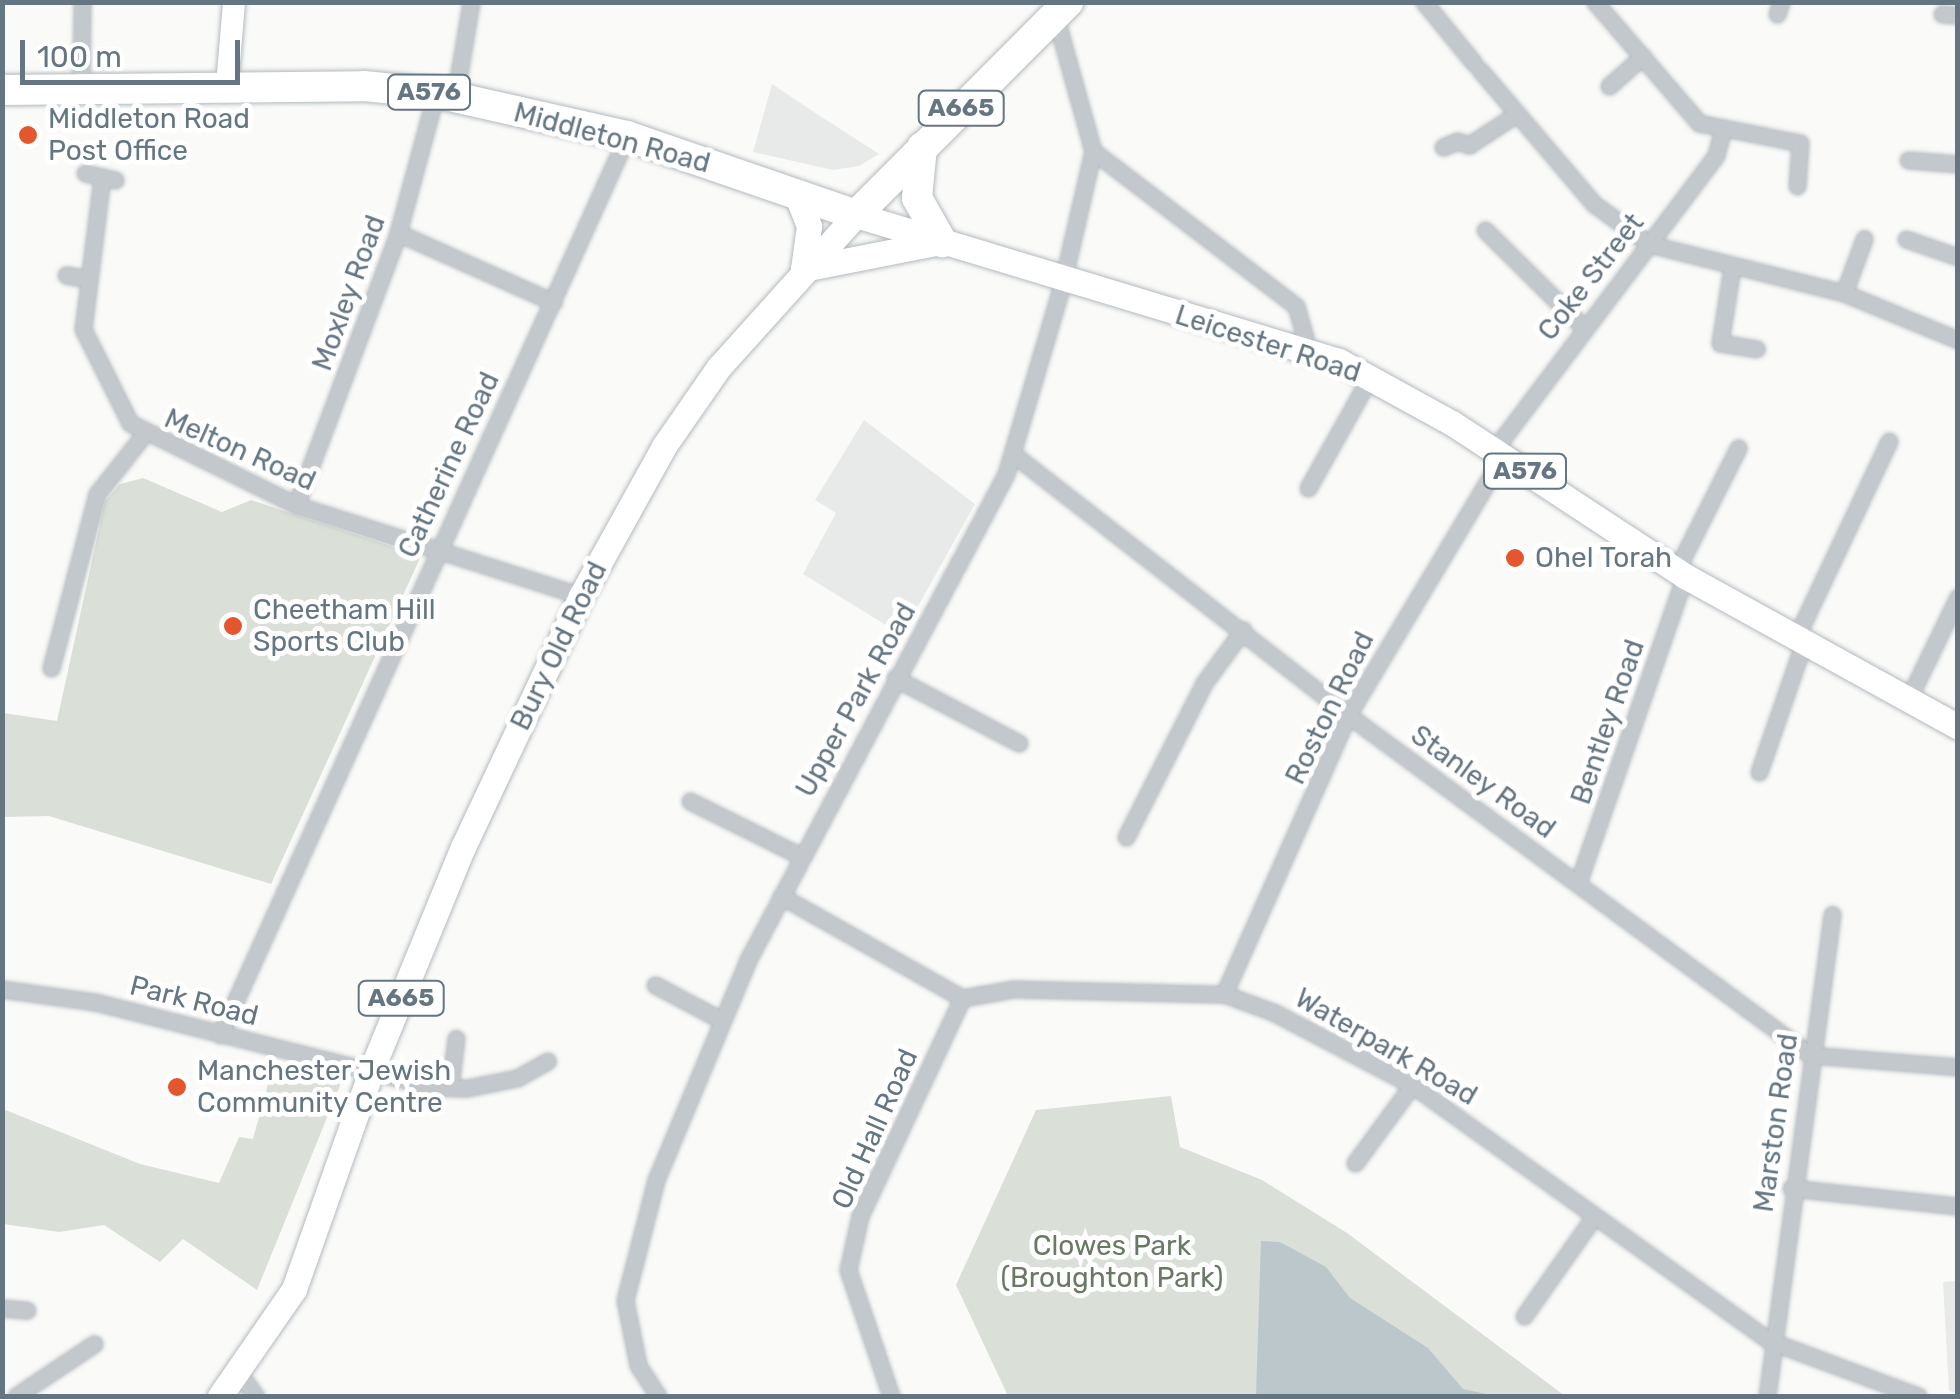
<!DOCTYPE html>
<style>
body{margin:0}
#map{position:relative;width:1960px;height:1399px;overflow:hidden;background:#fafaf8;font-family:Rubik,sans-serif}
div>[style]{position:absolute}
.built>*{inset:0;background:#e8e9e9}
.green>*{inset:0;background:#dadfd7}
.water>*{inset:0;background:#bbc7cb}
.roads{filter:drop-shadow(0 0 2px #b3babf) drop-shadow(0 0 2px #b3babf)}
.street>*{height:15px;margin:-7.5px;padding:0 7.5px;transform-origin:7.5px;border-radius:7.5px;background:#c3c8cc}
.secondary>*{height:22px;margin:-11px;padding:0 11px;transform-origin:11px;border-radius:11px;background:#fff}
.primary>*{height:25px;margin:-12.5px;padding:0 12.5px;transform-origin:12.5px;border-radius:12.5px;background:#fff}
.highway>*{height:30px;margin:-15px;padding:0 15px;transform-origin:15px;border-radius:15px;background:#fff}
.dots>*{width:28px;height:28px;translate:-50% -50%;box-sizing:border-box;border:5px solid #fff;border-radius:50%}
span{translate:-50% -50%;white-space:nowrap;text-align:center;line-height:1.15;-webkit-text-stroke:10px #fff;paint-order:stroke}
.shield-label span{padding:2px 8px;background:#fff;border:2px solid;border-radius:8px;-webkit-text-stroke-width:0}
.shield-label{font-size:25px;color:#657683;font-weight:700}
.poi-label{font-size:28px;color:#657683}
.left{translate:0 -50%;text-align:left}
.street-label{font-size:28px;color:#657683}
.park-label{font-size:28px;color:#687a64}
.frame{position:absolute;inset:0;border:5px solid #657683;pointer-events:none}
.scale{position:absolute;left:20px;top:40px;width:220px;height:45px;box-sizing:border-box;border:5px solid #657683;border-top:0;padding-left:12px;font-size:30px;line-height:35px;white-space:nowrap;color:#657683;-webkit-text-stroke:8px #fff;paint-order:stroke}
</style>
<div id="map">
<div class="built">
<i style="clip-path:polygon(772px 84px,817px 114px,879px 154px,859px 166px,833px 170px,753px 152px)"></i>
<i style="clip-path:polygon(864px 420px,975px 504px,902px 635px,803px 574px,836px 513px,815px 500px)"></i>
<i style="clip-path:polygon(1957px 1281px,1958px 1281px,1957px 1393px,1949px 1391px,1943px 1282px)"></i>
</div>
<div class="green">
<i style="clip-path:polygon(143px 478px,222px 512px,251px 500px,421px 556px,271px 884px,49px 816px,3px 817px,3px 713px,57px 721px,105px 501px,120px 484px)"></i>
<i style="clip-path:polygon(274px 1062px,341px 1083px,257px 1290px,183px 1239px,160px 1262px,104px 1225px,59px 1232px,3px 1224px,3px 1109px,140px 1164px,219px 1183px,239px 1137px,253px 1139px)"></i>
<i style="clip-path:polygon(1171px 1096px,1180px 1147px,1262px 1180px,1347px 1233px,1565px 1396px,1008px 1396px,956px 1285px,1036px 1110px)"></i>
</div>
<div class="water">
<i style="clip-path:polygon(1261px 1241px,1280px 1242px,1326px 1267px,1350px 1298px,1428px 1348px,1463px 1389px,1495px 1396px,1256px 1396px)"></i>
</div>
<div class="roads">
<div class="street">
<i style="left:1424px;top:2px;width:79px;rotate:50.7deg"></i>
<i style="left:1595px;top:2px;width:160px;rotate:49.3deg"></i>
<i style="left:1699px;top:123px;width:103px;rotate:11.2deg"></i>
<i style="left:1800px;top:143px;width:43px;rotate:94deg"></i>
<i style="left:1777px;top:14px;width:13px;rotate:-72deg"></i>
<i style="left:1942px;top:14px;width:16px;rotate:4deg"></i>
<i style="left:1480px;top:70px;width:176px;rotate:49.6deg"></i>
<i style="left:1594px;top:204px;width:68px;rotate:36deg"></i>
<i style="left:1649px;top:244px;width:201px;rotate:14.1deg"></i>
<i style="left:1844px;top:293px;width:123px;rotate:22.4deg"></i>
<i style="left:1609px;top:86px;width:45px;rotate:-41.4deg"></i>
<i style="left:81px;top:88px;width:86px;rotate:-89.3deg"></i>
<i style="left:455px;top:97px;width:96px;rotate:-80.4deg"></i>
<i style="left:1443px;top:147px;width:15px;rotate:-23deg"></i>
<i style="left:1457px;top:141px;width:13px;rotate:18deg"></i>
<i style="left:1469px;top:145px;width:55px;rotate:-33.1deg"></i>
<i style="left:1093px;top:151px;width:255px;rotate:37.4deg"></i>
<i style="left:1296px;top:306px;width:32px;rotate:74deg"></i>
<i style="left:1305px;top:337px;width:13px;rotate:108deg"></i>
<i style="left:1908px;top:160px;width:50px;rotate:4.6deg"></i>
<i style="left:85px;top:173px;width:31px;rotate:13deg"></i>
<i style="left:102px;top:177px;width:153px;rotate:97.1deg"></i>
<i style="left:83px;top:329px;width:105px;rotate:63.4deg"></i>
<i style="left:130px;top:423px;width:185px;rotate:26.3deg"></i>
<i style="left:296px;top:505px;width:299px;rotate:17.7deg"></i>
<i style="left:1485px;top:230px;width:138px;rotate:44.7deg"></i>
<i style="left:398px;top:233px;width:170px;rotate:24deg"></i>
<i style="left:1906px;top:239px;width:55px;rotate:19.1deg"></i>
<i style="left:1732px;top:267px;width:77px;rotate:99deg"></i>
<i style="left:1720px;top:343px;width:37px;rotate:9deg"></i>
<i style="left:66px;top:275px;width:23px;rotate:10deg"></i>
<i style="left:1844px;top:293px;width:58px;rotate:-69.7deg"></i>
<i style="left:1494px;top:450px;width:369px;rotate:-53deg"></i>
<i style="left:1716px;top:155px;width:23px;rotate:-75deg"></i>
<i style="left:1013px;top:454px;width:425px;rotate:37.9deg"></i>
<i style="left:1348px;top:715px;width:574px;rotate:36.35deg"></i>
<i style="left:1810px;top:1055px;width:148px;rotate:4.6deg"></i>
<i style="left:1308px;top:488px;width:127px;rotate:-60.8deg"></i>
<i style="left:296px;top:505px;width:290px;rotate:-69.4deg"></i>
<i style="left:398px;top:233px;width:145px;rotate:-74.8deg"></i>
<i style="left:1676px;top:571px;width:138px;rotate:-63.2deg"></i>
<i style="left:1795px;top:640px;width:220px;rotate:-64.7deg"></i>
<i style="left:51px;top:668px;width:180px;rotate:-75.2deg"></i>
<i style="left:97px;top:494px;width:76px;rotate:-51.9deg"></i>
<i style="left:895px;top:678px;width:140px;rotate:27.7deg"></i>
<i style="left:1906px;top:704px;width:119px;rotate:-64.1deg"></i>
<i style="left:1759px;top:772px;width:134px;rotate:-70.9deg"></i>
<i style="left:690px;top:801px;width:124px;rotate:26.4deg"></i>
<i style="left:1126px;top:837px;width:173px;rotate:-63.1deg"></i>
<i style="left:1204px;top:683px;width:66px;rotate:-53.7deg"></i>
<i style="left:1578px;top:883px;width:325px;rotate:-70.8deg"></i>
<i style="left:781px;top:896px;width:208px;rotate:29.4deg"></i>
<i style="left:962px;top:998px;width:53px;rotate:-9.8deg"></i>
<i style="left:1014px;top:989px;width:210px;rotate:1.4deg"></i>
<i style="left:1224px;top:994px;width:54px;rotate:20.4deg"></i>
<i style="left:1275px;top:1013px;width:155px;rotate:27.7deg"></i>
<i style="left:1412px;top:1085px;width:440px;rotate:35.6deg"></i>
<i style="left:1770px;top:1341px;width:158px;rotate:20.4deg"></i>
<i style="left:655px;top:985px;width:75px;rotate:27.9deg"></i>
<i style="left:2px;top:989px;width:94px;rotate:8deg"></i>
<i style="left:95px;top:1002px;width:349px;rotate:14.1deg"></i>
<i style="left:433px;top:1087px;width:34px;rotate:2deg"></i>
<i style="left:467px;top:1088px;width:51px;rotate:-11.3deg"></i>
<i style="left:517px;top:1078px;width:35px;rotate:-29deg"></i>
<i style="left:1224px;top:994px;width:305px;rotate:-66deg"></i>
<i style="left:1348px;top:715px;width:302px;rotate:-59.1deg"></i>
<i style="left:220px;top:1035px;width:987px;rotate:-65.64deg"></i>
<i style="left:450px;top:1087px;width:49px;rotate:-83deg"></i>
<i style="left:1355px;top:1163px;width:97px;rotate:-53.8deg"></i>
<i style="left:1791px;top:1188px;width:168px;rotate:6.2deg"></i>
<i style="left:2px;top:1308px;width:25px;rotate:5deg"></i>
<i style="left:1524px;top:1316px;width:120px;rotate:-54.9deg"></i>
<i style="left:239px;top:1373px;width:29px;rotate:54deg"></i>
<i style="left:16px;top:1396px;width:94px;rotate:-33.7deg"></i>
<i style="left:658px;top:1396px;width:37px;rotate:-123deg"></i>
<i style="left:638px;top:1365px;width:66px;rotate:-101.3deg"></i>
<i style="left:625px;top:1300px;width:124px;rotate:-75.5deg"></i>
<i style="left:656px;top:1180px;width:241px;rotate:-67.3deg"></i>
<i style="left:749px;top:958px;width:548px;rotate:-62.03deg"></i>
<i style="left:1006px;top:474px;width:201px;rotate:-73.5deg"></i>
<i style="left:1063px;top:281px;width:133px;rotate:-77deg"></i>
<i style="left:1093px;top:151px;width:141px;rotate:-105.6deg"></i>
<i style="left:891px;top:1396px;width:133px;rotate:-108.8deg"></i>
<i style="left:848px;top:1270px;width:55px;rotate:-77.5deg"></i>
<i style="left:860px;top:1216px;width:241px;rotate:-64.9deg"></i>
<i style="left:1767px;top:1396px;width:486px;rotate:-82.3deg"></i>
</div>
<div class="secondary">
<i style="left:227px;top:86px;width:84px;rotate:-85.2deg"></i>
</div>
<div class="primary">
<i style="left:797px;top:196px;width:32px;rotate:68deg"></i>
<i style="left:809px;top:226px;width:43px;rotate:97.9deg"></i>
<i style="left:803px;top:269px;width:135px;rotate:-11.1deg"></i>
<i style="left:220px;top:1396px;width:130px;rotate:-55.3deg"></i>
<i style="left:294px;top:1289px;width:231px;rotate:-70.5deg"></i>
<i style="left:371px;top:1071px;width:242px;rotate:-67.7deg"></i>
<i style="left:463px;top:847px;width:277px;rotate:-64.8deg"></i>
<i style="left:581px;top:596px;width:171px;rotate:-61deg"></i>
<i style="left:664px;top:446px;width:96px;rotate:-55.2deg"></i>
<i style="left:719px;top:367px;width:205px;rotate:-48deg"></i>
<i style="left:856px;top:215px;width:505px;rotate:16.82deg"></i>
<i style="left:1339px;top:361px;width:129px;rotate:28.8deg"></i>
<i style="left:1452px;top:423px;width:279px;rotate:33.3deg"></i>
<i style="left:1685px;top:576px;width:312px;rotate:28.9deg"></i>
</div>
<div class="highway">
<i style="left:2px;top:90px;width:362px;rotate:-0.6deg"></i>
<i style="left:364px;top:86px;width:72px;rotate:5.6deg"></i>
<i style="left:436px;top:93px;width:196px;rotate:12.7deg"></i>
<i style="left:627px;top:136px;width:242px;rotate:19deg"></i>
<i style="left:856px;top:215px;width:301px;rotate:-45.1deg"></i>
<i style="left:922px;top:147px;width:51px;rotate:95.6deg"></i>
<i style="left:917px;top:198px;width:51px;rotate:60.4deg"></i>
</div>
</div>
<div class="dots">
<i style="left:28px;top:135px;background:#e4572e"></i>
<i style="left:1515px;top:558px;background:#e4572e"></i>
<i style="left:233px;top:626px;background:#e4572e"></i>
<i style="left:177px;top:1087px;background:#e4572e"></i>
</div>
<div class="shield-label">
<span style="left:429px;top:92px">A576</span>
<span style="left:961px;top:108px">A665</span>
<span style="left:1525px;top:471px">A576</span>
<span style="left:401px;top:998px">A665</span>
</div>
<div class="poi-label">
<span class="left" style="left:48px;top:135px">Middleton Road<br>Post Office</span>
<span class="left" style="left:1535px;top:558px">Ohel Torah</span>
<span class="left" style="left:253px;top:626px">Cheetham Hill<br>Sports Club</span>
<span class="left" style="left:197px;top:1087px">Manchester Jewish<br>Community Centre</span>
</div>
<div class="street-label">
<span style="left:612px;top:138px;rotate:15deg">Middleton Road</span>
<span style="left:1591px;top:277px;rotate:-52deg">Coke Street</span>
<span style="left:349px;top:293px;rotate:-70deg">Moxley Road</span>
<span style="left:1268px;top:344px;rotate:18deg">Leicester Road</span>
<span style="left:240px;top:450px;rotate:24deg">Melton Road</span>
<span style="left:449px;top:465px;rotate:-65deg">Catherine Road</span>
<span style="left:559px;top:646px;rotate:-64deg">Bury Old Road</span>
<span style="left:856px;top:700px;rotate:-61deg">Upper Park Road</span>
<span style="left:1330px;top:708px;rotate:-64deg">Roston Road</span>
<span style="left:1608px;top:722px;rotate:-71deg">Bentley Road</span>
<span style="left:1483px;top:782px;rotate:36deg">Stanley Road</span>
<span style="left:194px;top:1001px;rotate:14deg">Park Road</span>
<span style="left:1386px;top:1047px;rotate:30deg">Waterpark Road</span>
<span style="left:1776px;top:1123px;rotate:-82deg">Marston Road</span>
<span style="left:875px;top:1129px;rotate:-66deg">Old Hall Road</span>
</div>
<div class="park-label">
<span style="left:1112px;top:1262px">Clowes Park<br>(Broughton Park)</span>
</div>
<div class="frame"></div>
<div class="scale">100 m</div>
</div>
